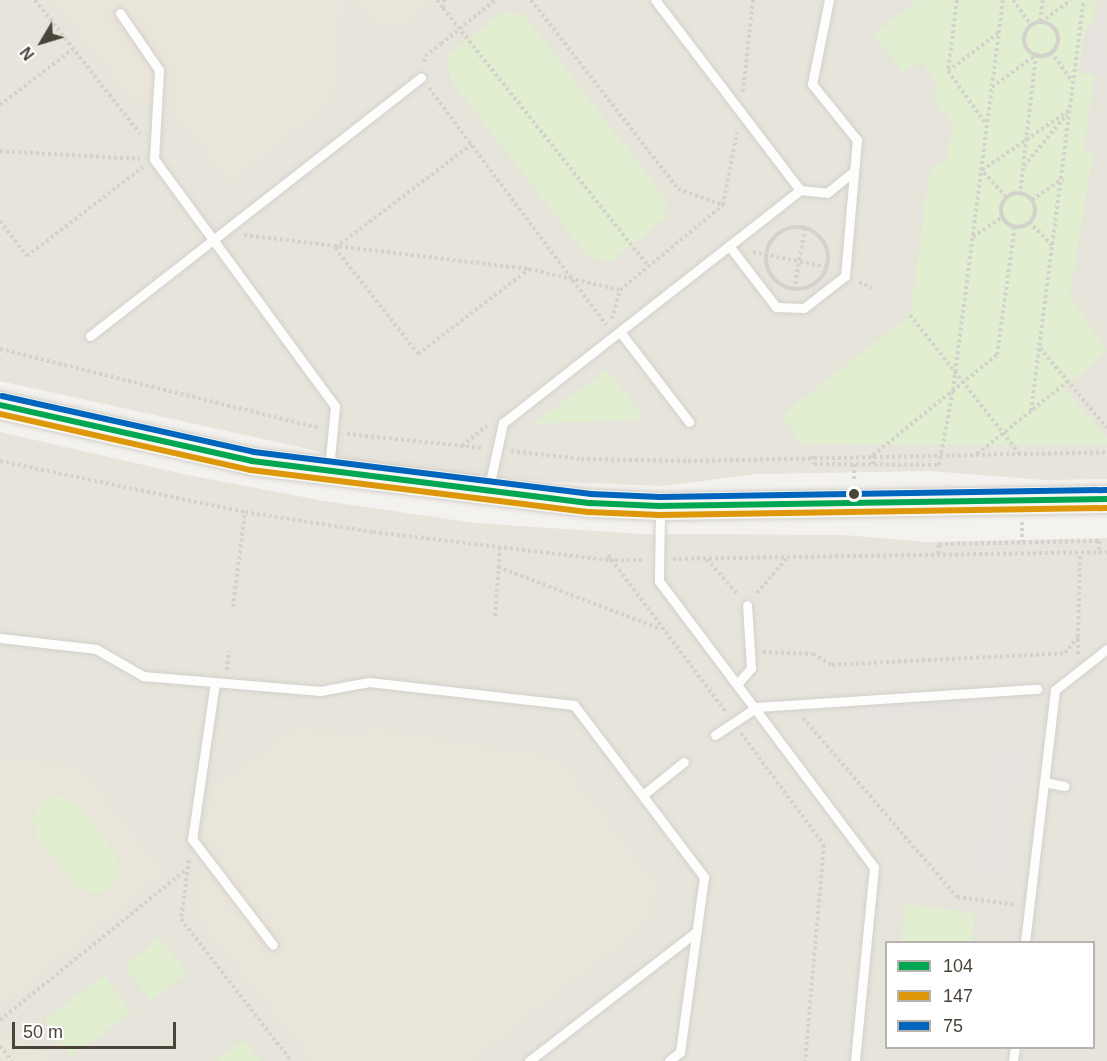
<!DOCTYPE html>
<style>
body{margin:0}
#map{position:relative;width:1107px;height:1061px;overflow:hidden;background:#f4f2ee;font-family:Helvetica,sans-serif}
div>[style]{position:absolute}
.residential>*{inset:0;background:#e7e4dc}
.education>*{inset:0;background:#eae5da}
.green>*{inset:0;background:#e1eecf;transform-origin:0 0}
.parking>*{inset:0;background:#e6e3df;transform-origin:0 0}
.path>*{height:4px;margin-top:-2px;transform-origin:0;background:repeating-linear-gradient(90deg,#d3d2cc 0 3px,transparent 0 6px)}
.path>.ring{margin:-2px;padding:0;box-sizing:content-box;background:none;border:4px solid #d3d2cc;border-radius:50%}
.roads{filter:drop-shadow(0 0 2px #d2d0cb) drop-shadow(0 0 2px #d2d0cb)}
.lane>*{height:9px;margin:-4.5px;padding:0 4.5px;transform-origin:4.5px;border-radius:4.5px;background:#fdfdfc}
.secondary>*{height:27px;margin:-13.5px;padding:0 13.5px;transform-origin:13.5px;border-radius:13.5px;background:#f7f6f1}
.path-bridge>*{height:4px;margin-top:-2px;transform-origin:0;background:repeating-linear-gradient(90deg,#d3d2cc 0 3px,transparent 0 6px)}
.bus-1>*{height:6px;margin:-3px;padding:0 3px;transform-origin:3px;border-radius:3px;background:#00a651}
.bus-2>*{height:6px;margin:-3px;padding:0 3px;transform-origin:3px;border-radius:3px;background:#dd9709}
.bus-3>*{height:6px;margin:-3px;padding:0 3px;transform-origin:3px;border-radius:3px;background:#0065bd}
.dots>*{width:16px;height:16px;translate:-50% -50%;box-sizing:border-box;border:3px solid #fff;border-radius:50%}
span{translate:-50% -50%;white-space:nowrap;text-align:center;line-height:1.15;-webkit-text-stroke:5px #fff;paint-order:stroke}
.legend{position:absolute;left:885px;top:941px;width:210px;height:108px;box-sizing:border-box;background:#fff;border:2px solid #b7b4b0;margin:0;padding:8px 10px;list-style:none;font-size:18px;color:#4b4439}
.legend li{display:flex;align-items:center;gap:12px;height:30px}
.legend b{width:30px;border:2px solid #b7b4b0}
.north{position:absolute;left:12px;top:12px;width:60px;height:60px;-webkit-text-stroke:4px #fff;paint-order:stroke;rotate:232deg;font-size:16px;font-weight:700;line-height:24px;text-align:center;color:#4b4439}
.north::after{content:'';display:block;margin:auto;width:21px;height:27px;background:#4b4439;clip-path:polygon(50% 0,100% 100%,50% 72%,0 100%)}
.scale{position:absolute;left:12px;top:1022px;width:164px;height:27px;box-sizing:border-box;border:3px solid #4b4439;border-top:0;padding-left:8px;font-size:18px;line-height:21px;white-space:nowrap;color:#4b4439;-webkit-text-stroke:4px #fff;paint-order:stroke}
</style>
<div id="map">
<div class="residential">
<i style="clip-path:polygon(0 0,1107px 0,1107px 479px,1044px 480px,930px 471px,757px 474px,663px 486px,559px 482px,362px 466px,313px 450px,0 381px)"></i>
<i style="clip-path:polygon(evenodd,0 432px,183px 474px,324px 501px,475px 523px,641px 534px,844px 535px,927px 542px,1107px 538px,1107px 1061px,0 1061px,0 432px,886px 942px,1094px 942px,1094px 1048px,886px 1048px,886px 942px)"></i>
</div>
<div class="education">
<i style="clip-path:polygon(50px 0,345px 0,334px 101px,229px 186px,174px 114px,130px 99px)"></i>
<i style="clip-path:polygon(352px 0,435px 0,402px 27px,375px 26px)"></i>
<i style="clip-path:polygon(369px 726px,560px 757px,657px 882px,650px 923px,475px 1061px,310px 1061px,192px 913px,212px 786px,295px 727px,361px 734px)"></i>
<i style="clip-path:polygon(0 755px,83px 766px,166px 873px,0 1010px)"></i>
<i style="clip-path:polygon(0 1032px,45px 1053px,51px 1061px,0 1061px)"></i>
</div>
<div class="green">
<i style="clip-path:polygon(918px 0,1095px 0,1093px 80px,1084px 153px,1093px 154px,1070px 295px,1107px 351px,1064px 388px,1107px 438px,1107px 445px,804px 444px,781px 416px,910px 315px,930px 170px,947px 159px,953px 125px,934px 98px,936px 81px,920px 61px,904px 73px,873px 34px)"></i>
<i style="clip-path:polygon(503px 12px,525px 16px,666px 199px,665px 218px,611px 261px,588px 257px,450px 79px,448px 55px)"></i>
<i style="clip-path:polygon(607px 370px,644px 419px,533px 424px)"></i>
<i style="clip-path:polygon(61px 795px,78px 805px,116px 853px,120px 872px,110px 889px,92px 894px,75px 885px,37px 837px,32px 818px,42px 800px)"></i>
<i style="clip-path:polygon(906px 904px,975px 913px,972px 942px,901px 942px)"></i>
<i style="left:160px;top:938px;width:44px;height:46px;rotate:51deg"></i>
<i style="left:104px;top:975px;width:46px;height:75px;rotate:53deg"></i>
<i style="clip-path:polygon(243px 1040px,260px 1061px,216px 1061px)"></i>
</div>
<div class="parking">
<i style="clip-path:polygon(1105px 6px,1107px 75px,1079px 73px,1085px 32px)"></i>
<i style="left:989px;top:691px;width:24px;height:126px;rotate:88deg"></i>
<i style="left:989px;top:746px;width:36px;height:126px;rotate:6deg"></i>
</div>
<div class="path">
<i style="left:35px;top:0;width:170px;rotate:51.9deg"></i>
<i style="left:437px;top:0;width:10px;rotate:53deg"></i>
<i style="left:443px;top:8px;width:8px;rotate:-83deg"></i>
<i style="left:531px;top:0;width:239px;rotate:52.1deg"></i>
<i style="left:678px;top:189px;width:48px;rotate:19.6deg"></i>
<i style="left:957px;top:0;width:72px;rotate:97.2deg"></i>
<i style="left:948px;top:71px;width:63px;rotate:-37.2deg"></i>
<i style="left:1013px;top:0;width:31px;rotate:54deg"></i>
<i style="left:443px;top:8px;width:330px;rotate:51.5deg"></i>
<i style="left:478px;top:14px;width:22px;rotate:-39deg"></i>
<i style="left:1040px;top:21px;width:21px;rotate:-82deg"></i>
<i style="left:1041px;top:22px;width:37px;rotate:-36deg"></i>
<i class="ring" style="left:1024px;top:22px;width:30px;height:30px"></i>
<i style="left:1051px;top:52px;width:37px;rotate:54deg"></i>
<i style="left:424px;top:62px;width:6px;rotate:-81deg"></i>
<i style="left:425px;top:56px;width:20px;rotate:-37deg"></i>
<i style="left:948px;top:71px;width:65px;rotate:54.4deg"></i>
<i style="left:992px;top:87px;width:54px;rotate:-36deg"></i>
<i style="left:1036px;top:55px;width:139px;rotate:96.6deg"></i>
<i style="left:429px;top:88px;width:296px;rotate:53.2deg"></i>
<i style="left:743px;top:92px;width:93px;rotate:-83.8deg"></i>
<i style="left:0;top:105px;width:92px;rotate:-37.5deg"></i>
<i style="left:472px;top:144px;width:172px;rotate:142.8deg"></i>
<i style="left:335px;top:248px;width:135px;rotate:51.9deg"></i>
<i style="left:418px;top:354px;width:140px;rotate:-37.4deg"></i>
<i style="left:0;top:151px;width:140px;rotate:3.3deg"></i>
<i style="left:1024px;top:166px;width:67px;rotate:-50.4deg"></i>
<i class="ring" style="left:1001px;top:193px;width:30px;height:30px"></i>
<i style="left:1006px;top:197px;width:36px;rotate:-132deg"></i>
<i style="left:982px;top:170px;width:108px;rotate:-34.4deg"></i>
<i style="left:1032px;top:200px;width:38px;rotate:-35deg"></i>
<i style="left:0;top:221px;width:44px;rotate:52.4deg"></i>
<i style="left:27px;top:256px;width:146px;rotate:-37.5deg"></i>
<i style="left:1029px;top:222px;width:34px;rotate:45deg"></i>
<i class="ring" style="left:766px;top:227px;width:58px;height:58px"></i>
<i style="left:244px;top:235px;width:287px;rotate:6.8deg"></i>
<i style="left:529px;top:269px;width:93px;rotate:13deg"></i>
<i style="left:973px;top:237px;width:36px;rotate:-34deg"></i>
<i style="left:753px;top:252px;width:76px;rotate:11.5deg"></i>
<i style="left:859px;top:282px;width:14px;rotate:25deg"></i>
<i style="left:794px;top:290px;width:63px;rotate:-79.9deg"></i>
<i style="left:910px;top:315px;width:176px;rotate:51.7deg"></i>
<i style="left:612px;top:319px;width:30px;rotate:-75deg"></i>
<i style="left:620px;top:290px;width:134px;rotate:-39.5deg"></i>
<i style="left:723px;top:205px;width:74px;rotate:-79.1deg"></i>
<i style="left:1040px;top:348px;width:104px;rotate:50.1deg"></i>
<i style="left:0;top:349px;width:329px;rotate:13.9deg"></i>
<i style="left:1068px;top:381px;width:48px;rotate:141deg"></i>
<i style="left:1031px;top:411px;width:414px;rotate:-82.7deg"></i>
<i style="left:347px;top:434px;width:137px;rotate:5.9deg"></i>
<i style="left:462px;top:446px;width:32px;rotate:-39deg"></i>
<i style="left:511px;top:451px;width:70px;rotate:6.5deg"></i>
<i style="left:581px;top:459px;width:107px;rotate:1.1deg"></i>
<i style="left:688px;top:461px;width:419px;rotate:-1.2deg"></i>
<i style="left:977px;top:454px;width:69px;rotate:-38.5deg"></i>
<i style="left:813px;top:456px;width:8px;rotate:83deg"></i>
<i style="left:814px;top:464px;width:125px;rotate:0.5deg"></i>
<i style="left:939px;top:465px;width:76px;rotate:-79.4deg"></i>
<i style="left:953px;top:390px;width:393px;rotate:-82.7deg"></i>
<i style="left:0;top:461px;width:250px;rotate:11.8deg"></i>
<i style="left:245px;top:512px;width:130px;rotate:8.9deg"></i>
<i style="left:373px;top:532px;width:238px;rotate:6.8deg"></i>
<i style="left:609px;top:560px;width:36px"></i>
<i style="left:854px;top:464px;width:17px;rotate:90deg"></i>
<i style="left:873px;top:464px;width:9px;rotate:-90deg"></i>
<i style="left:873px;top:455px;width:159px;rotate:-38.9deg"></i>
<i style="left:997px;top:355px;width:130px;rotate:-82.1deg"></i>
<i style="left:1022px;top:522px;width:20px;rotate:90deg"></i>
<i style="left:938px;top:554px;width:10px;rotate:-84deg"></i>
<i style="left:939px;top:544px;width:160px;rotate:-1.1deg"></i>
<i style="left:1099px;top:541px;width:11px;rotate:90deg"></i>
<i style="left:608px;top:555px;width:196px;rotate:53.1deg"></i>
<i style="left:673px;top:559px;width:434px;rotate:-0.9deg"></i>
<i style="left:707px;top:559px;width:48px;rotate:49.3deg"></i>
<i style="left:498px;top:567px;width:174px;rotate:20.8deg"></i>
<i style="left:757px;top:593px;width:46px;rotate:-49.4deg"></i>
<i style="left:233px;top:607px;width:96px;rotate:-82.8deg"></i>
<i style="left:495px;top:616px;width:68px;rotate:-85.8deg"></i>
<i style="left:763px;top:652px;width:50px;rotate:2.3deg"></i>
<i style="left:813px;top:654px;width:22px;rotate:30deg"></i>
<i style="left:832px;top:665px;width:233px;rotate:-2.9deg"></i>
<i style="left:1065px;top:653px;width:21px;rotate:-51deg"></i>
<i style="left:1078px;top:637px;width:84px;rotate:-88.6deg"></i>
<i style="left:1078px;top:654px;width:17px;rotate:-90deg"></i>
<i style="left:227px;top:670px;width:19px;rotate:-84deg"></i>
<i style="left:803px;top:718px;width:236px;rotate:49.3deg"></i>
<i style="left:957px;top:897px;width:60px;rotate:7.7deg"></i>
<i style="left:741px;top:733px;width:139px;rotate:53.5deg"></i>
<i style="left:824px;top:845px;width:217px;rotate:95deg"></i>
<i style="left:189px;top:860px;width:60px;rotate:97.7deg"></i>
<i style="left:181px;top:919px;width:180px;rotate:52.2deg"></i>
<i style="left:0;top:1020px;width:240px;rotate:-38.9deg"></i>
<i style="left:0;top:1046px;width:19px;rotate:51deg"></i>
</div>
<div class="roads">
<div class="lane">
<i style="left:120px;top:13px;width:69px;rotate:55.6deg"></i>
<i style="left:159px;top:70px;width:89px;rotate:93.2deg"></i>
<i style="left:154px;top:159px;width:306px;rotate:53.8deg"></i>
<i style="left:335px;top:406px;width:63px;rotate:95.4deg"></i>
<i style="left:800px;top:190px;width:27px;rotate:6deg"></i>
<i style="left:827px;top:193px;width:35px;rotate:-39deg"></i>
<i style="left:730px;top:247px;width:76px;rotate:52.5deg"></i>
<i style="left:776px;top:307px;width:28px;rotate:2deg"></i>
<i style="left:804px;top:308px;width:52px;rotate:-38deg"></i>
<i style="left:845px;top:276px;width:137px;rotate:-85deg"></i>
<i style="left:857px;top:140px;width:72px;rotate:-128.8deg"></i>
<i style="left:812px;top:84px;width:86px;rotate:-78.6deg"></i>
<i style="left:621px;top:333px;width:112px;rotate:52.6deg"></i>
<i style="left:90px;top:336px;width:420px;rotate:-38deg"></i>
<i style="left:489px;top:487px;width:66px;rotate:-77.7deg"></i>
<i style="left:503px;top:423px;width:377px;rotate:-38.1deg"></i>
<i style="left:800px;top:190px;width:239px;rotate:-127.3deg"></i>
<i style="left:660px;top:508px;width:73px;rotate:90.8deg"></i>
<i style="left:659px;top:581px;width:358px;rotate:53.1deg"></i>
<i style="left:874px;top:867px;width:195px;rotate:95.6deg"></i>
<i style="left:0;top:638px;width:97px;rotate:6.5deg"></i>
<i style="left:96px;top:649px;width:54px;rotate:29.9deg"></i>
<i style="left:143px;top:676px;width:178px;rotate:4.8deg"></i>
<i style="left:320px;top:691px;width:50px;rotate:-10.4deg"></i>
<i style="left:369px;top:682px;width:206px;rotate:6.4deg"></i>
<i style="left:574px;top:705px;width:216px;rotate:52.9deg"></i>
<i style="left:704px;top:877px;width:177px;rotate:97.8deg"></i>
<i style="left:680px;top:1052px;width:14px;rotate:141deg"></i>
<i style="left:215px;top:682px;width:159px;rotate:98.3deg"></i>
<i style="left:192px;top:839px;width:133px;rotate:52.6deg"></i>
<i style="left:738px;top:683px;width:20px;rotate:-49deg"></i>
<i style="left:751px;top:668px;width:63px;rotate:-93.6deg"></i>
<i style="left:715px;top:735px;width:50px;rotate:-33.7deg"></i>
<i style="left:757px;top:707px;width:281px;rotate:-3.7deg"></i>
<i style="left:1044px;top:782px;width:21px;rotate:11deg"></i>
<i style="left:644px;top:794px;width:51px;rotate:-38.7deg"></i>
<i style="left:1025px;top:942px;width:254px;rotate:-83.2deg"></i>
<i style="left:1055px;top:690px;width:66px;rotate:-38.3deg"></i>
<i style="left:1013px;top:1060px;width:12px;rotate:-81deg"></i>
<i style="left:529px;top:1061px;width:212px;rotate:-37.7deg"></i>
</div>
<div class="secondary">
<i style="left:0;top:405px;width:258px;rotate:12.5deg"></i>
<i style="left:252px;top:461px;width:341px;rotate:7.1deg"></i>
<i style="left:590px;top:503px;width:70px;rotate:2.5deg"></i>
<i style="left:660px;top:506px;width:447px;rotate:-0.9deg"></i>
</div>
</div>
<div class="path-bridge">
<i style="left:441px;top:44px;width:48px;rotate:-39deg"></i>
</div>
<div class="bus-1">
<i style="left:0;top:405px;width:258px;rotate:12.5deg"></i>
<i style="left:252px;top:461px;width:341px;rotate:7.1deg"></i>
<i style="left:590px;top:503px;width:70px;rotate:2.5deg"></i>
<i style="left:660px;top:506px;width:447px;rotate:-0.9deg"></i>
</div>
<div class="bus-2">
<i style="left:0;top:414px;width:257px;rotate:12.6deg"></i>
<i style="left:251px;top:470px;width:341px;rotate:7.1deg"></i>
<i style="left:589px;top:512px;width:71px;rotate:2.4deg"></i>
<i style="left:660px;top:515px;width:447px;rotate:-0.9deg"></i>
</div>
<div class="bus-3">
<i style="left:2px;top:396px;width:258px;rotate:12.5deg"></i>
<i style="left:254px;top:452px;width:340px;rotate:7.1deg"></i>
<i style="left:591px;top:494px;width:69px;rotate:2.5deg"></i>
<i style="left:660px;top:497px;width:447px;rotate:-0.9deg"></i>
</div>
<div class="dots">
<i style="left:854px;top:494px;background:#4b4439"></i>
</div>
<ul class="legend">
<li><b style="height:8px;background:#00a651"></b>104</li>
<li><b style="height:8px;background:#dd9709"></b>147</li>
<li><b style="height:8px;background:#0065bd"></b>75</li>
</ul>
<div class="north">N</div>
<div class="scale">50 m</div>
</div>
